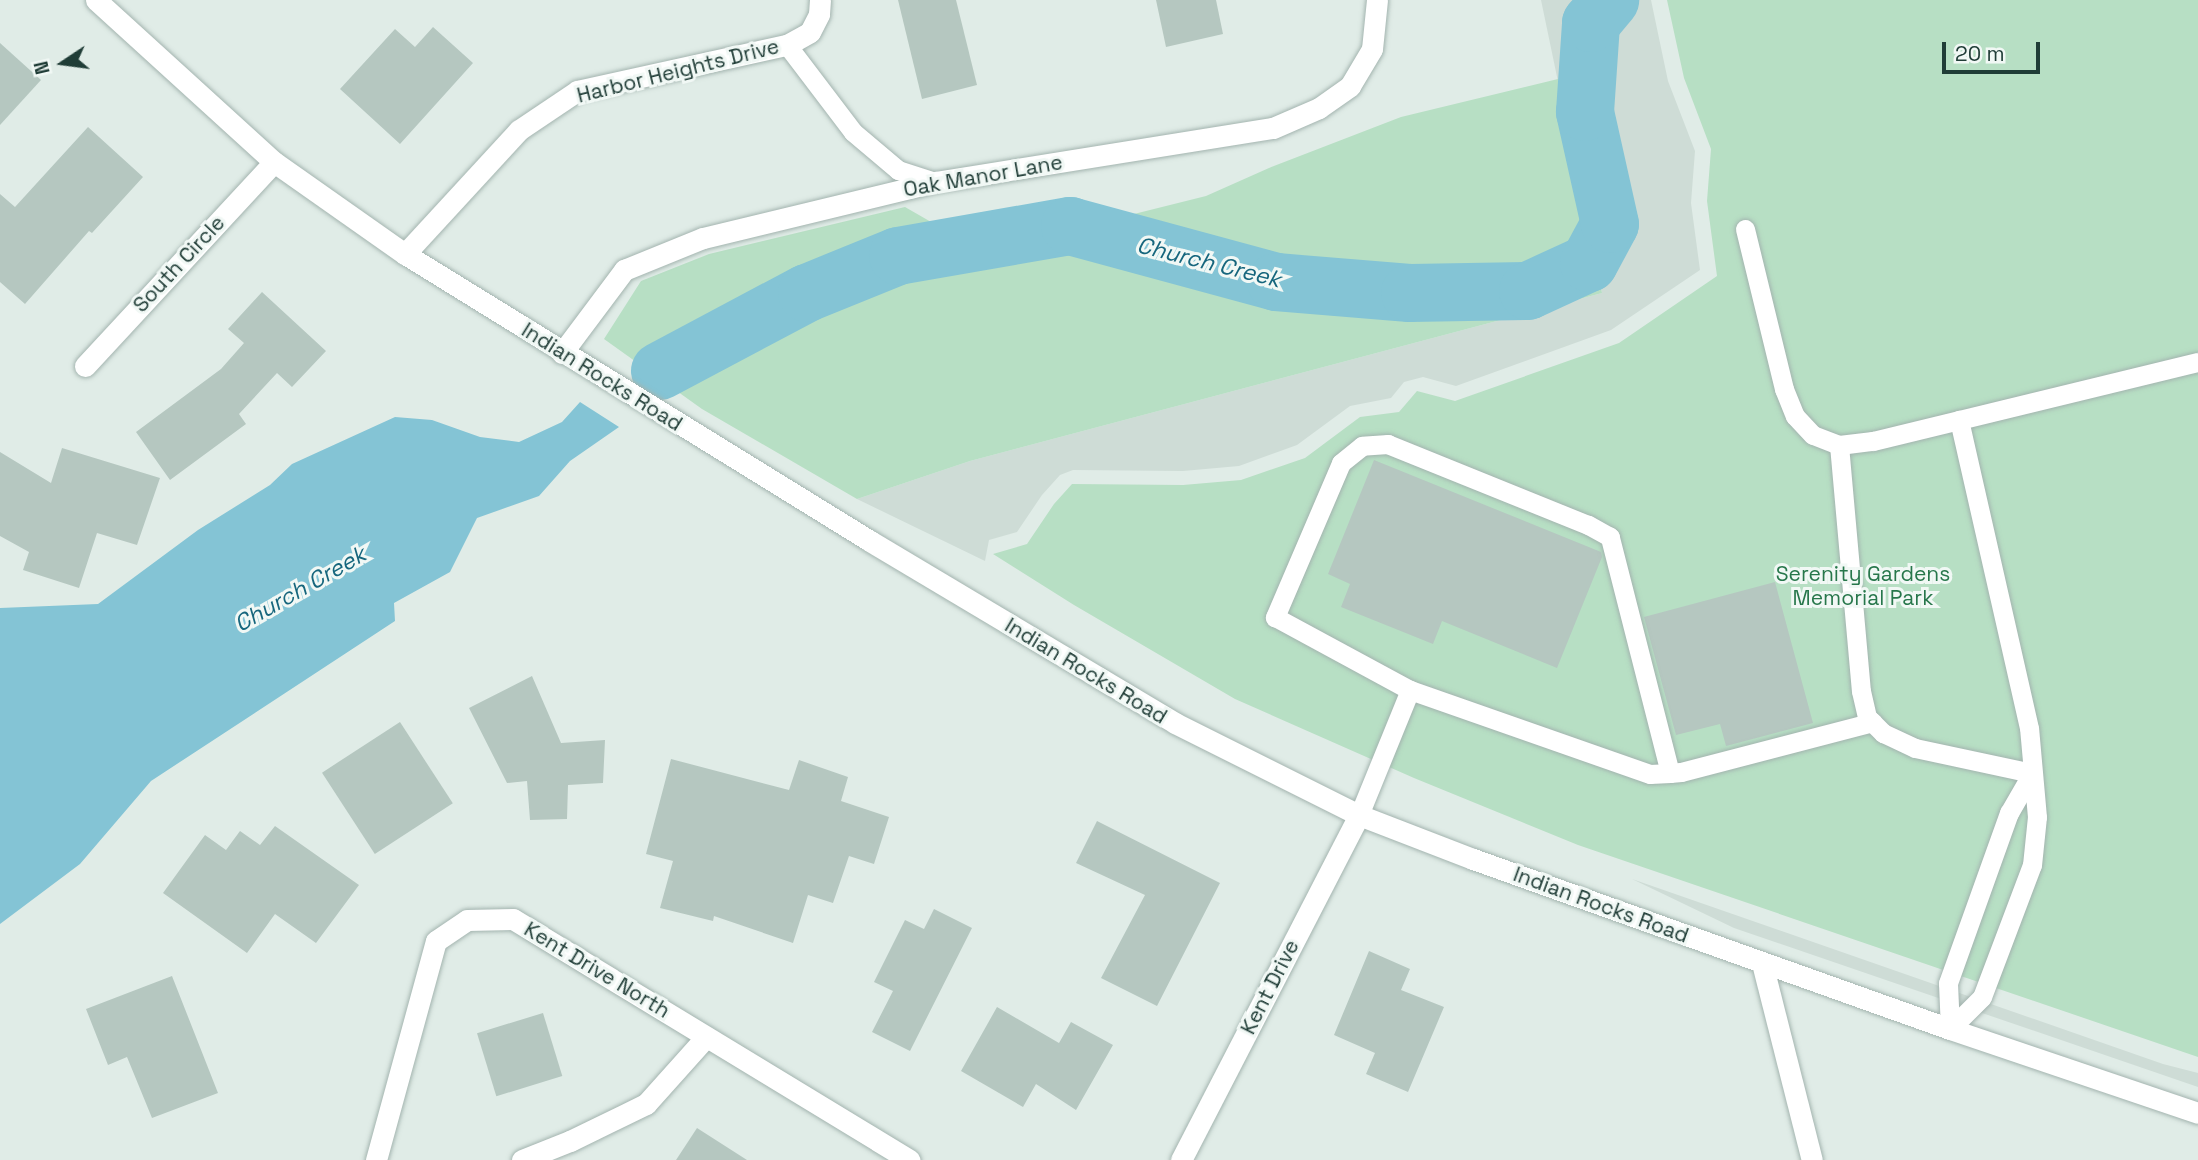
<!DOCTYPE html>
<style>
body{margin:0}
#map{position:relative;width:2198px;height:1160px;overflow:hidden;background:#e0ece7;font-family:"Space Grotesk",sans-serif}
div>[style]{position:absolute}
.built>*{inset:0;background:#cedcd6}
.green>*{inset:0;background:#b7dfc4}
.water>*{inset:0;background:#84c4d5}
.river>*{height:58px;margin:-29px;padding:0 29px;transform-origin:29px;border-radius:29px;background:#84c4d5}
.building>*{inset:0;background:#b5c7c0;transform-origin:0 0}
.roads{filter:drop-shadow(0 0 2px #a3b4af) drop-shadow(0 0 2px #a3b4af)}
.service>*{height:19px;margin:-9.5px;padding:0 9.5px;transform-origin:9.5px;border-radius:9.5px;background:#fff}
.minor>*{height:21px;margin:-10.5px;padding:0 10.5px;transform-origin:10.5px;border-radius:10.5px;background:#fff}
.tertiary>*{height:21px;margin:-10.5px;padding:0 10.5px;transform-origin:10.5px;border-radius:10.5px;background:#fff}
span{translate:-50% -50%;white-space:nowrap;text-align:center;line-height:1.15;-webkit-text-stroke:6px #f1f8f5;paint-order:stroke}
.street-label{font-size:21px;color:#203d37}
.park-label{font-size:21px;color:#27774b}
.water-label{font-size:23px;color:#16667d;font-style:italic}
.north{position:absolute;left:28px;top:28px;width:70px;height:70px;-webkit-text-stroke:5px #f1f8f5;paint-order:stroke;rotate:257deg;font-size:19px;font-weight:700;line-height:28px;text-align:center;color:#203d37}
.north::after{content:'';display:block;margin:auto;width:24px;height:32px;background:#203d37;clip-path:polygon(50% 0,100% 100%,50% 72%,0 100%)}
.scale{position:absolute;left:1942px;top:42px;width:98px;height:32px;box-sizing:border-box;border:4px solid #203d37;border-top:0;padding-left:9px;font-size:21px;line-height:24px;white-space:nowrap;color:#203d37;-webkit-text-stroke:5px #f1f8f5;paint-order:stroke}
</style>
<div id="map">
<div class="built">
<i style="clip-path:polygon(1541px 0,1651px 0,1668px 81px,1695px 151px,1691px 203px,1700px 270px,1611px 330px,1456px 386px,1423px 377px,1404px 382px,1391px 398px,1350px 406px,1297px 445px,1239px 466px,1183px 471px,1073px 470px,1060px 475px,1042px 495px,1017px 532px,989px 540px,985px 561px,857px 499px,970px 461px,1602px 293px)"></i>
<i style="clip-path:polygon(1632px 879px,2163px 1064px,2198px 1073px,2198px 1087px,1734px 928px)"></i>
</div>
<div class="green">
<i style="clip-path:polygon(1667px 0,2198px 0,2198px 1057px,1578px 845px,1414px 778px,1235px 699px,1074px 605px,993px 554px,1027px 544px,1054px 504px,1072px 484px,1183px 485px,1241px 480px,1305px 458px,1360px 417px,1399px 412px,1417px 391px,1455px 401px,1619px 343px,1717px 276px,1707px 201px,1711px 149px,1684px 78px)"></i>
<i style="clip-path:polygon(1558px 79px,1602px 293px,970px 461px,857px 499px,702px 409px,604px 339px,641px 281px,709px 254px,905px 207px,959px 238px,1082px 227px,1206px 196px,1269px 168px,1401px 117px)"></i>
</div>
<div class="water">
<i style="clip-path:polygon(580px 402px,619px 427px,570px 461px,539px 496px,477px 518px,450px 572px,394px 603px,395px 621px,151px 781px,80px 864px,0 924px,0 608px,98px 604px,198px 530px,270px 485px,292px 464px,395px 417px,432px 420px,480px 437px,519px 442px,562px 422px)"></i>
</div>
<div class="river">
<i style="left:660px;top:371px;width:166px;rotate:-28deg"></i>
<i style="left:807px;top:293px;width:98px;rotate:-22.1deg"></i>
<i style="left:898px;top:256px;width:175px;rotate:-9.9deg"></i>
<i style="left:1070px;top:226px;width:213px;rotate:15.2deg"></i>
<i style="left:1276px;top:282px;width:134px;rotate:4.7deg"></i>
<i style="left:1410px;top:293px;width:118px;rotate:-1deg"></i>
<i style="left:1528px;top:291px;width:67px;rotate:-24.7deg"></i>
<i style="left:1589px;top:263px;width:44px;rotate:-61.7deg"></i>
<i style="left:1610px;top:224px;width:115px;rotate:-102.6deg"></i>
<i style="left:1585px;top:112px;width:89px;rotate:-86.1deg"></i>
<i style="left:1591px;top:23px;width:30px;rotate:-50deg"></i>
</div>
<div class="building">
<i style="clip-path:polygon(898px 0,956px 0,977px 85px,922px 99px)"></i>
<i style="clip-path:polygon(1156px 0,1216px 0,1223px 34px,1166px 47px)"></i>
<i style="clip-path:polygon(433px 27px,473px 63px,400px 144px,340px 89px,395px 29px,415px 47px)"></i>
<i style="clip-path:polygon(0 43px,41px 80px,0 125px)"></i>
<i style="clip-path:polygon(88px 127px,143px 177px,92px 233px,89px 231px,25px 304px,0 282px,0 194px,15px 207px)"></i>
<i style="clip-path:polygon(262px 292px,326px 351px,292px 387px,277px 373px,239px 414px,246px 424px,170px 480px,136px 432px,221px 369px,244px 343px,228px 329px)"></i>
<i style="clip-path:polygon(62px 448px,160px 478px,137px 545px,97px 533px,79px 588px,23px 570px,29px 552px,0 536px,0 452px,51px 483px)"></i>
<i style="clip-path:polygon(1374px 460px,1601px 552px,1602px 557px,1557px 668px,1442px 621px,1433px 644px,1341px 607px,1350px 584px,1328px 574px)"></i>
<i style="clip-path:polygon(1775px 582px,1813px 723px,1726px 746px,1720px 724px,1676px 735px,1644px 617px)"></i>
<i style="clip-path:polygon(532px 676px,561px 743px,605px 740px,603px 783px,568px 785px,567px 819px,530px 820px,527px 781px,507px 783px,469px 708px)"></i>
<i style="left:400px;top:722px;width:97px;height:93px;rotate:57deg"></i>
<i style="clip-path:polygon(671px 759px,789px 790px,799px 760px,848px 777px,841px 801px,889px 817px,874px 864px,849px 856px,833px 903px,808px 895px,793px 943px,714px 916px,713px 921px,660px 908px,673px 861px,646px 854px)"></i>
<i style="clip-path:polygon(1097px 821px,1220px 883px,1157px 1006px,1101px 978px,1145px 895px,1076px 863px)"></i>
<i style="clip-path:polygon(275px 826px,359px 885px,316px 943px,275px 914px,247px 953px,163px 893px,205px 835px,226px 850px,240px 831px,260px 845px)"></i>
<i style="clip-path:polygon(934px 909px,972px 928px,910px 1051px,872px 1032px,893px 991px,874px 982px,905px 920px,924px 929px)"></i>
<i style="clip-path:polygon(1369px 951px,1410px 969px,1401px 990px,1444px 1007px,1408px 1092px,1366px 1074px,1375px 1053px,1334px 1035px)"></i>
<i style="clip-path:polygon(172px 976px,218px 1093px,152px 1118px,127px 1057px,108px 1065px,86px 1009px)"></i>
<i style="clip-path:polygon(997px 1007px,1059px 1043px,1071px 1022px,1113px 1045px,1076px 1110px,1036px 1084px,1023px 1107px,961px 1071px)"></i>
<i style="left:543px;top:1013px;width:66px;height:69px;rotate:73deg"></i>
<i style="clip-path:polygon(697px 1128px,747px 1160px,676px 1160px)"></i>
</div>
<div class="roads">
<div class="service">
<i style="left:787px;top:45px;width:109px;rotate:52.8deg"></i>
<i style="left:853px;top:132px;width:59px;rotate:40.2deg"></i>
<i style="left:898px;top:170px;width:39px;rotate:18deg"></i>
<i style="left:1745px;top:229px;width:165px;rotate:76.3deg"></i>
<i style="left:1784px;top:389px;width:29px;rotate:68deg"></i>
<i style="left:1795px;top:416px;width:26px;rotate:47deg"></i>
<i style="left:1813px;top:435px;width:28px;rotate:21deg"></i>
<i style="left:1839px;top:445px;width:34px;rotate:-7deg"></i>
<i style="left:1873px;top:441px;width:334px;rotate:-13.7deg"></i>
<i style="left:1839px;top:445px;width:247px;rotate:84.9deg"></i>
<i style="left:1861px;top:691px;width:27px;rotate:77deg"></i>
<i style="left:1867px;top:717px;width:23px;rotate:45deg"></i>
<i style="left:1883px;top:733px;width:35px;rotate:25deg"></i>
<i style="left:1915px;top:748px;width:120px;rotate:12.1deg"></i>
<i style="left:1670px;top:773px;width:244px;rotate:-104.3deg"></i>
<i style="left:1610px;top:537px;width:25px;rotate:-151deg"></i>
<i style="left:1588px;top:525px;width:216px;rotate:-158deg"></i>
<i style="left:1388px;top:444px;width:26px;rotate:176deg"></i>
<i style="left:1362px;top:446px;width:27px;rotate:141deg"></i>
<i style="left:1341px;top:463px;width:168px;rotate:113.2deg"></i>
<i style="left:1275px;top:617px;width:153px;rotate:28.4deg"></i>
<i style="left:1410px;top:690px;width:254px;rotate:19.3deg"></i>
<i style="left:1650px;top:774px;width:20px;rotate:-3deg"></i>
<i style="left:1670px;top:773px;width:11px;rotate:-5deg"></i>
<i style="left:1681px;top:772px;width:198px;rotate:-14.6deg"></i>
<i style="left:1359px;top:815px;width:135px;rotate:-67.8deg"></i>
<i style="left:1950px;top:1029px;width:45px;rotate:-45deg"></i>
<i style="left:1982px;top:997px;width:141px;rotate:-69.3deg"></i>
<i style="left:2032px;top:865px;width:48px;rotate:-84.1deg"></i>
<i style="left:2037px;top:817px;width:89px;rotate:-95.1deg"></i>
<i style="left:2029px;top:728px;width:316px;rotate:-102.8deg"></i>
<i style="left:1950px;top:1029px;width:46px;rotate:-92.5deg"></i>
<i style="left:1948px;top:983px;width:181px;rotate:-70.3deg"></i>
<i style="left:2009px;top:813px;width:46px;rotate:-60.1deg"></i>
</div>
<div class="minor">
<i style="left:405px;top:254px;width:168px;rotate:-47.4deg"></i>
<i style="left:519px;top:130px;width:70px;rotate:-33.9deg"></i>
<i style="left:577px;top:91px;width:215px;rotate:-12.4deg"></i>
<i style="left:787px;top:45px;width:26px;rotate:-29deg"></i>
<i style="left:810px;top:32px;width:20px;rotate:-63deg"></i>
<i style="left:819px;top:14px;width:14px;rotate:-86deg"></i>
<i style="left:562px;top:353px;width:104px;rotate:-53.2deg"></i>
<i style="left:624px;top:270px;width:85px;rotate:-22.1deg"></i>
<i style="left:703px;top:238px;width:239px;rotate:-13.6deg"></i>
<i style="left:935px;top:182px;width:342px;rotate:-9.1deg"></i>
<i style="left:1273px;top:128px;width:50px;rotate:-23.5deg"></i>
<i style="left:1319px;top:108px;width:38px;rotate:-35deg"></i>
<i style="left:1350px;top:86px;width:43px;rotate:-59.3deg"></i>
<i style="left:1372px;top:49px;width:49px;rotate:-84.2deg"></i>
<i style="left:85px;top:366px;width:278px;rotate:-47.2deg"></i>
<i style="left:1762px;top:963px;width:203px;rotate:75.8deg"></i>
<i style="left:376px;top:1160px;width:227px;rotate:-74.7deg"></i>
<i style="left:436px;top:941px;width:37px;rotate:-34deg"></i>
<i style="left:467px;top:920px;width:46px;rotate:-1.2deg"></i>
<i style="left:513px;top:919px;width:464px;rotate:31.3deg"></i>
<i style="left:522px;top:1160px;width:52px;rotate:-21.6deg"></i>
<i style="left:570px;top:1141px;width:85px;rotate:-26deg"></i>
<i style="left:646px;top:1104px;width:90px;rotate:-48.2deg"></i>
<i style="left:1181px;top:1160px;width:388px;rotate:-62.7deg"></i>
</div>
<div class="tertiary">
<i style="left:96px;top:0;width:241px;rotate:42.3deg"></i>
<i style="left:274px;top:162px;width:160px;rotate:35.1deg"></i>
<i style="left:405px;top:254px;width:546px;rotate:31.68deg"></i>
<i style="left:870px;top:541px;width:355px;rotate:30.8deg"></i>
<i style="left:1175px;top:723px;width:206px;rotate:26.6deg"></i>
<i style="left:1359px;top:815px;width:122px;rotate:21.1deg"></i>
<i style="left:1473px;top:859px;width:506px;rotate:19.62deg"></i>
<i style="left:1950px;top:1029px;width:262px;rotate:18.7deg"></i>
</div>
</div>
<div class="street-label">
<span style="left:678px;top:71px;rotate:-14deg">Harbor Heights Drive</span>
<span style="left:983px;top:176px;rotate:-10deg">Oak Manor Lane</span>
<span style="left:179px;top:264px;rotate:-47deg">South Circle</span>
<span style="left:602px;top:377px;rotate:32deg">Indian Rocks Road</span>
<span style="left:1086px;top:671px;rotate:31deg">Indian Rocks Road</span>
<span style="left:1601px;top:905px;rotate:20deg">Indian Rocks Road</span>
<span style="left:597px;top:970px;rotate:31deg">Kent Drive North</span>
<span style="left:1270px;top:987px;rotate:-63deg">Kent Drive</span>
</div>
<div class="park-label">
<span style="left:1863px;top:586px">Serenity Gardens<br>Memorial Park</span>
</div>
<div class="water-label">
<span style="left:1209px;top:262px;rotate:14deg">Church Creek</span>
<span style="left:300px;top:589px;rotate:-30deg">Church Creek</span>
</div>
<div class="north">N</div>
<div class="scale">20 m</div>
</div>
